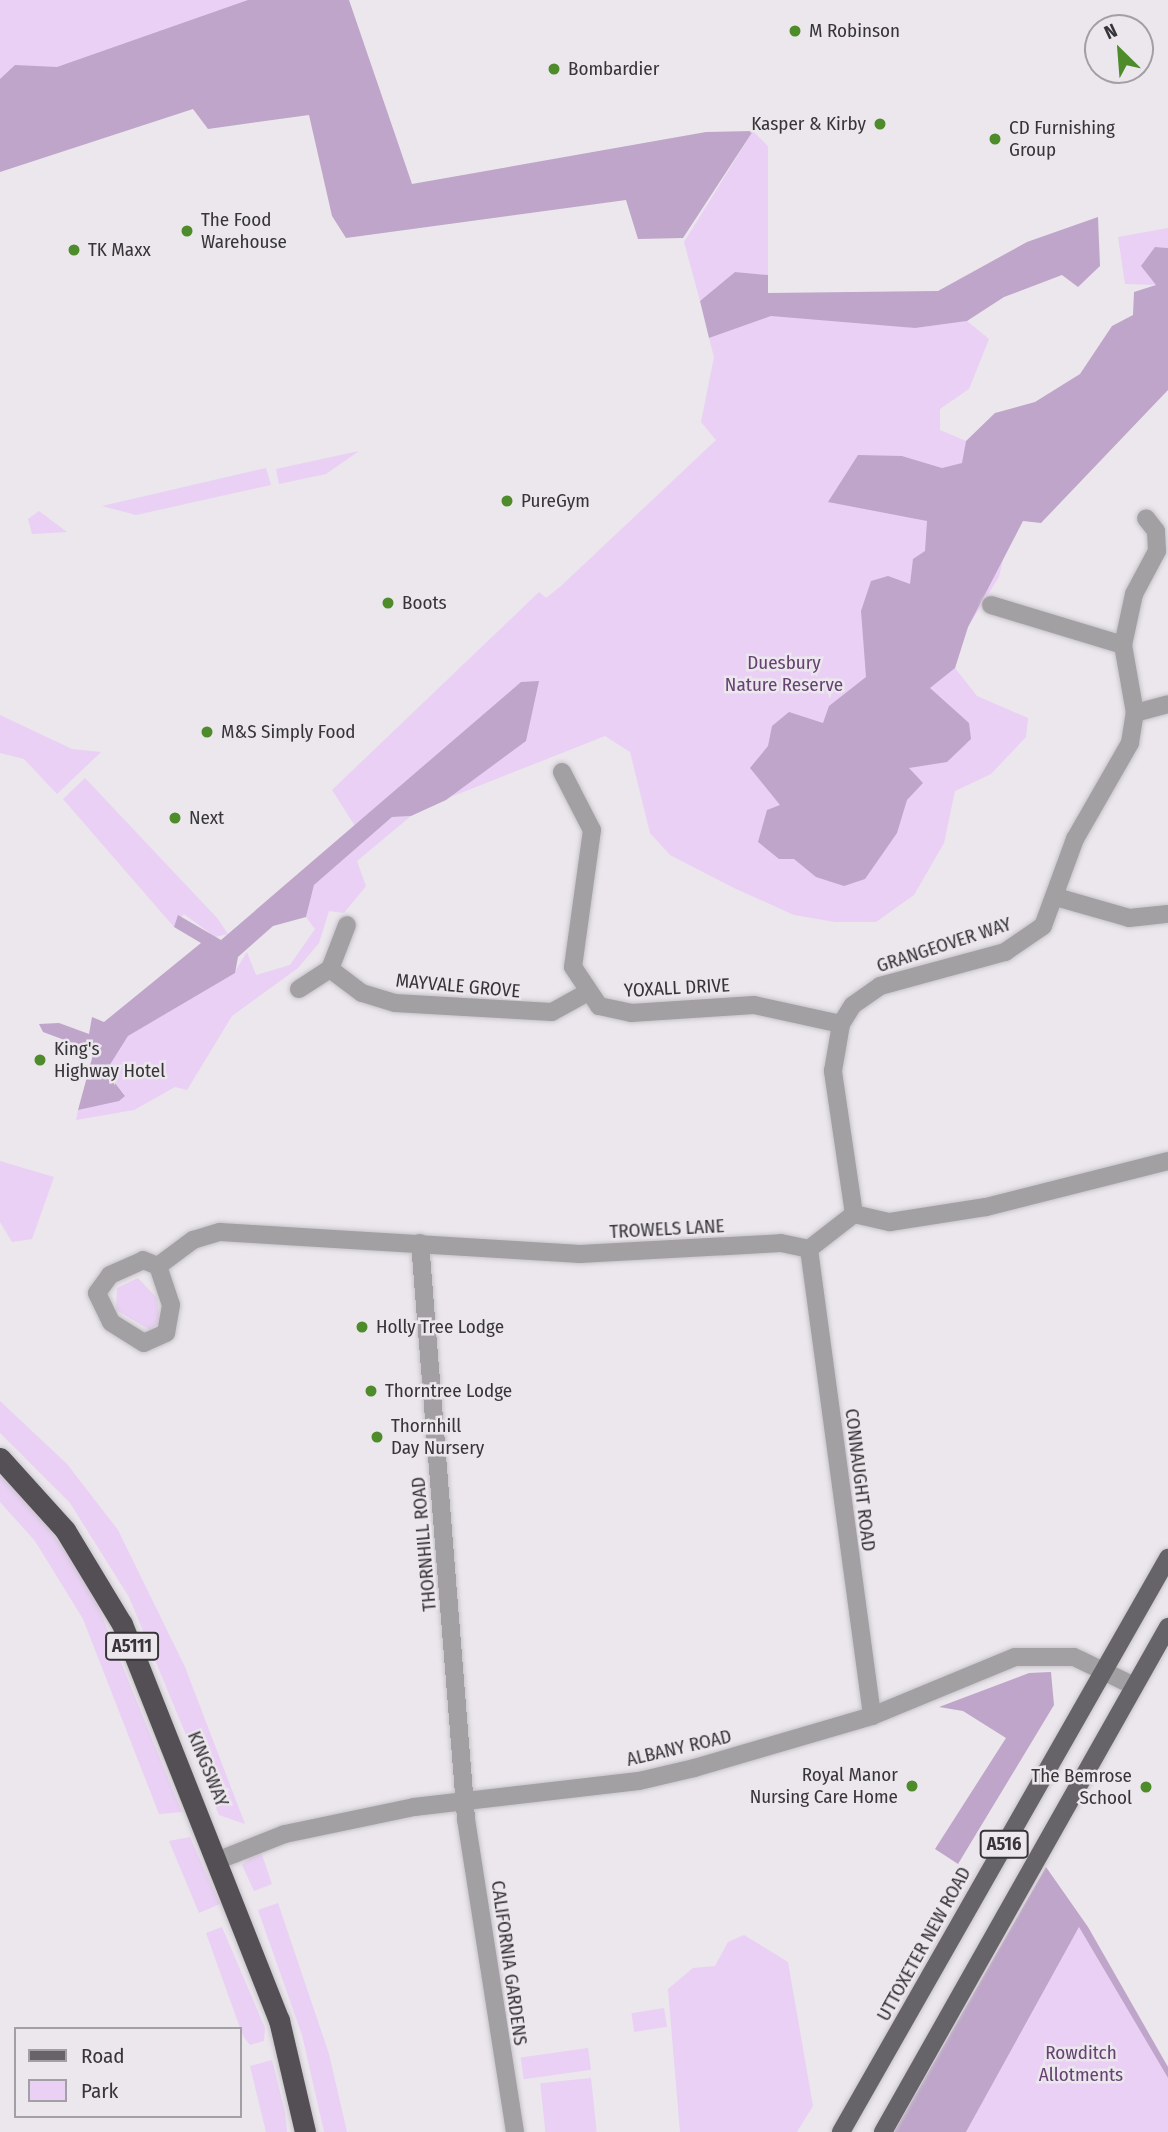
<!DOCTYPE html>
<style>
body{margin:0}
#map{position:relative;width:1168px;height:2132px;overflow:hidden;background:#ebe7ed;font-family:"Fira Sans Condensed",sans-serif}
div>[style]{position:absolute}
.green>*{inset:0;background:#e9d0f4;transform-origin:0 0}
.forest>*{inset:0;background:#bea5c9}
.roads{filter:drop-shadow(0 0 2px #c7c3c9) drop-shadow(0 0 2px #c7c3c9)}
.minor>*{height:18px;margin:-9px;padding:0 9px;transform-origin:9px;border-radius:9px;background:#a2a0a3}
.major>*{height:18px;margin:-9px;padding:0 9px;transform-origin:9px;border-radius:9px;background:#676469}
.highway>*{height:21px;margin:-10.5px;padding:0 10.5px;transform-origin:10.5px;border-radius:10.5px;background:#534f54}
.dots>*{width:19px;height:19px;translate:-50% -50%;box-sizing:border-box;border:4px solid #ebe7ed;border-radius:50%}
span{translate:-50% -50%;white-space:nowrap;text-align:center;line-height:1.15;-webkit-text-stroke:5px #ebe7ed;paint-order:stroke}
.shield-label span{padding:2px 5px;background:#ebe7ed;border:2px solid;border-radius:5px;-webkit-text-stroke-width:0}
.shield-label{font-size:18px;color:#373538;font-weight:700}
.poi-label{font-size:19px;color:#373538}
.left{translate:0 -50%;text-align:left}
.right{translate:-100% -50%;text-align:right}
.park-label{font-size:19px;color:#654272}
.street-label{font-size:19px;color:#373538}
.legend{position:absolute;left:14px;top:2027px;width:228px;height:91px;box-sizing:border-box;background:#ebe7ed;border:2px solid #a3a0a5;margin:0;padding:9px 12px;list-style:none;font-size:21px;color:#373538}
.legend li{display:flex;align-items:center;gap:14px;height:35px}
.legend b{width:35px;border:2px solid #a3a0a5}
.north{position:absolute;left:1084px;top:14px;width:70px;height:70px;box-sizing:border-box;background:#ebe7ed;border:2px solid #a3a0a5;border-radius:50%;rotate:335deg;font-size:19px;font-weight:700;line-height:28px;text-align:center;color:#373538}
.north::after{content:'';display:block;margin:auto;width:24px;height:32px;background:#4e8b2a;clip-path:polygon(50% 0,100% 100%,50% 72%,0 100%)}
</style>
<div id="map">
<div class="green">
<i style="clip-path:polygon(0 0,281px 0,0 104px)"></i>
<i style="clip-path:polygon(753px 131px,768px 146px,768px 275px,735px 272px,700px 301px,684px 242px)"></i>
<i style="clip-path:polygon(1168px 228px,1168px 248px,1155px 247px,1156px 285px,1125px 284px,1118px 237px)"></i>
<i style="clip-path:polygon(795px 315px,915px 328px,967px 321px,989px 339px,969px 389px,940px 409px,940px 430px,966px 441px,963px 463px,942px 468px,902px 456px,844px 478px,836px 490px,1014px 513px,999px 577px,968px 627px,955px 668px,977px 696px,1028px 718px,1026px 737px,991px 774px,955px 791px,944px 843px,914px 895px,876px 922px,835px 922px,794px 915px,734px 888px,670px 855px,650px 833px,630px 752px,605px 736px,443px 800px,421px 771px,355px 826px,332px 790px,539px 592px,546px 598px,561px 586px,716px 440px,701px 422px,714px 357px,709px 338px,771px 316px)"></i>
<i style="clip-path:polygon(359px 451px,326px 474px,279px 484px,276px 469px)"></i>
<i style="clip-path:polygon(266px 468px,271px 485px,136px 515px,102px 506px)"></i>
<i style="clip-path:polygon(39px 511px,67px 532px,32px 534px,28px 519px)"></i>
<i style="clip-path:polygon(0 715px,72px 749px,101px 752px,57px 794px,24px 759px,0 753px)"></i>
<i style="clip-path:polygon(85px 778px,218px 919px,228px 934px,215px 937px,184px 914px,174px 927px,63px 799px)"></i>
<i style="clip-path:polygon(411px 816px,357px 861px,366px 886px,344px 913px,329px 911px,319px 943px,298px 968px,232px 1016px,187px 1090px,175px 1087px,134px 1110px,76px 1120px,78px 1110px,125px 1095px,106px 1071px,128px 1036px,234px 973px,247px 952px,256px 975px,290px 965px,315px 929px,306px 917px,314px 885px,392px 817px)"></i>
<i style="clip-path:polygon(0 1161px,54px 1177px,32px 1239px,12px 1242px,0 1222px)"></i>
<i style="clip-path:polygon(138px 1278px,157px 1298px,160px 1322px,150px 1330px,116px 1310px,117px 1288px)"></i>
<i style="clip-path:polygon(0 1401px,67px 1464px,118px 1530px,185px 1667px,245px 1824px,219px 1815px,129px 1597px,70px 1503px,0 1433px)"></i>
<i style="clip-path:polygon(0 1475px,36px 1509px,91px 1589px,182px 1812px,159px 1814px,83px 1619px,35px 1541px,0 1502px)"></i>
<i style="clip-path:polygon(190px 1837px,220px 1904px,199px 1913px,169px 1841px)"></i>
<i style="clip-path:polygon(260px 1849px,272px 1884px,254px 1891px,242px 1865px)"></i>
<i style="clip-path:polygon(278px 1903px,329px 2054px,347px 2132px,324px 2132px,302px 2035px,258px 1910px)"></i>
<i style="clip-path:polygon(222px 1927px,265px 2028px,264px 2041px,250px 2045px,243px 2036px,206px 1933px)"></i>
<i style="clip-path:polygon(1079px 1927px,1168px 2078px,1168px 2132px,966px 2132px)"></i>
<i style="clip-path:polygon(744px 1935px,788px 1962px,813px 2106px,797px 2132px,680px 2132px,668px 1989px,693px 1968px,715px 1966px,728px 1942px)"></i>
<i style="left:664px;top:2008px;width:19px;height:33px;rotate:81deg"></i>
<i style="left:588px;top:2048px;width:22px;height:68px;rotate:82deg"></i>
<i style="clip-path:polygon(272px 2060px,285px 2112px,287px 2132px,266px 2132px,250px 2066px)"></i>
<i style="left:591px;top:2078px;width:54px;height:51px;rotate:84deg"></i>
</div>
<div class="forest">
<i style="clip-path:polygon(248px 0,349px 0,412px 184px,706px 132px,753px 131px,683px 238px,638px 239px,626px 200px,346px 238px,332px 216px,309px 115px,208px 129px,193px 109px,0 172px,0 79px,15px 65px,57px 67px)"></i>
<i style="clip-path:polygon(1098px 217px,1100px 266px,1078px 287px,1062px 275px,1004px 297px,967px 321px,915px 328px,771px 316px,709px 338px,700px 301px,735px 272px,768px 275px,768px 293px,938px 291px,1027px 242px)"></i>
<i style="clip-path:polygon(1155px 247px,1168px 248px,1168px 390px,1041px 523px,1023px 521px,968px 627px,955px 668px,930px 688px,969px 723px,971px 739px,947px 762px,909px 768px,923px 783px,907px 800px,897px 833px,865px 879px,844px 886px,816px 877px,794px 859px,779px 859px,758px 842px,767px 810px,780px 805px,750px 768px,768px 746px,772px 726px,789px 712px,823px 723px,829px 706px,866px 677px,861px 611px,871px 581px,888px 576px,910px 584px,913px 559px,925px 551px,927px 521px,828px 502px,858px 455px,902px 456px,942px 468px,962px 463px,966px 441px,995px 413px,1035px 402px,1080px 374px,1112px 326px,1133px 315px,1134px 292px,1156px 285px,1141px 266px)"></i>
<i style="clip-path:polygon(539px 681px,526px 741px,446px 800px,411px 816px,392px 817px,314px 885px,306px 917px,273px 926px,238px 957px,235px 973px,128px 1036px,106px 1071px,125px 1096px,119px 1101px,78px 1110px,94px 1051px,43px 1032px,39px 1024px,59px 1023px,89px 1034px,92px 1017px,104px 1022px,201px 943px,174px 927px,178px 915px,221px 940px,521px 682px)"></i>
<i style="clip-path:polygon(1051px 1672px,1054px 1705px,958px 1864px,935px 1849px,1006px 1738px,963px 1711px,939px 1707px,1029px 1673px)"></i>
<i style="clip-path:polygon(1046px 1867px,1088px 1927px,1168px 2067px,1168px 2078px,1079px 1927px,966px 2132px,894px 2132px)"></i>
</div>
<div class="roads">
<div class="minor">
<i style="left:991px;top:605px;width:138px;rotate:16.9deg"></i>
<i style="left:1135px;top:713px;width:34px;rotate:-15deg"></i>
<i style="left:562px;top:772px;width:65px;rotate:62.7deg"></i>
<i style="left:592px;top:830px;width:138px;rotate:97.9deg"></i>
<i style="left:573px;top:967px;width:47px;rotate:56.3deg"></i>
<i style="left:599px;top:1006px;width:33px;rotate:12deg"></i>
<i style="left:631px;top:1013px;width:123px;rotate:-3.7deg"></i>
<i style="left:754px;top:1005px;width:89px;rotate:12.3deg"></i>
<i style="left:1056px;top:897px;width:76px;rotate:16deg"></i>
<i style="left:1129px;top:918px;width:39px;rotate:-6deg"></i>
<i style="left:330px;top:969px;width:40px;rotate:37deg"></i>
<i style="left:362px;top:993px;width:34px;rotate:17deg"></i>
<i style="left:395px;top:1003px;width:157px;rotate:3.3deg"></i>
<i style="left:552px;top:1012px;width:39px;rotate:-29deg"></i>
<i style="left:299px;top:989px;width:37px;rotate:-33deg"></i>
<i style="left:330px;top:969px;width:47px;rotate:-68.9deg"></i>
<i style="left:854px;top:1214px;width:145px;rotate:-98.4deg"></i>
<i style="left:833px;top:1071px;width:48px;rotate:-80.3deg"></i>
<i style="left:841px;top:1024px;width:22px;rotate:-58deg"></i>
<i style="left:853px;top:1005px;width:33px;rotate:-35deg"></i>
<i style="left:880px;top:986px;width:130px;rotate:-15.2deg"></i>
<i style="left:1005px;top:952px;width:46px;rotate:-34.4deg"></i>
<i style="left:1043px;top:926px;width:93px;rotate:-69.8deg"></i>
<i style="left:1075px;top:839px;width:111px;rotate:-60.2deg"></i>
<i style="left:1130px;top:743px;width:30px;rotate:-81deg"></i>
<i style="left:1135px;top:713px;width:69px;rotate:-100deg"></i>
<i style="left:1123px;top:645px;width:52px;rotate:-77.8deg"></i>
<i style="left:1134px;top:594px;width:49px;rotate:-61.9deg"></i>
<i style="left:1157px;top:551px;width:20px;rotate:-93deg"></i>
<i style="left:1156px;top:531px;width:16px;rotate:-128deg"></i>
<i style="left:420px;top:1243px;width:578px;rotate:85.43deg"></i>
<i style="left:466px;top:1819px;width:317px;rotate:81.1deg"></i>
<i style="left:809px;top:1249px;width:471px;rotate:82.3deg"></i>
<i style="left:143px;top:1260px;width:16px;rotate:22deg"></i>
<i style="left:158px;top:1266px;width:41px;rotate:71.6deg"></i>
<i style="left:171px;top:1305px;width:28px;rotate:100deg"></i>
<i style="left:166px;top:1333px;width:24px;rotate:156deg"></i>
<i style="left:144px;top:1343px;width:39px;rotate:-148deg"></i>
<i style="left:111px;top:1322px;width:32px;rotate:-116deg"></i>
<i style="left:97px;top:1293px;width:22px;rotate:-54deg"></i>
<i style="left:110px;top:1275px;width:36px;rotate:-24deg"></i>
<i style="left:158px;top:1266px;width:44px;rotate:-36.6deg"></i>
<i style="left:193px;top:1240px;width:28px;rotate:-17deg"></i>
<i style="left:220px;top:1232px;width:361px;rotate:3.5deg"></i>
<i style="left:580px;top:1254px;width:201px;rotate:-3.1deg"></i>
<i style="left:781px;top:1243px;width:29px;rotate:12deg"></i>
<i style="left:809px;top:1249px;width:57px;rotate:-37.9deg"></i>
<i style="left:854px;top:1214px;width:37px;rotate:13deg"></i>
<i style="left:890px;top:1222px;width:97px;rotate:-8.9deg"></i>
<i style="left:986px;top:1207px;width:188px;rotate:-14.2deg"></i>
<i style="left:219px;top:1860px;width:71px;rotate:-21.5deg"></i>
<i style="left:285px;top:1834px;width:132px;rotate:-11.8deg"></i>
<i style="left:414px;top:1807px;width:226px;rotate:-6.6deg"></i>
<i style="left:639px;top:1781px;width:57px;rotate:-13.3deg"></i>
<i style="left:694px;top:1768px;width:185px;rotate:-16.3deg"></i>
<i style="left:872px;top:1716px;width:155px;rotate:-22.4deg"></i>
<i style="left:1015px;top:1657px;width:59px"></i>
<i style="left:1074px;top:1657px;width:67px;rotate:25.8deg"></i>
</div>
<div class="major">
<i style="left:841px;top:2132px;width:661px;rotate:-60.33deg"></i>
<i style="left:883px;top:2132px;width:580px;rotate:-60.56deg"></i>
</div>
<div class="highway">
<i style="left:0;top:1458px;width:97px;rotate:47.9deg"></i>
<i style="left:65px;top:1530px;width:110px;rotate:58.8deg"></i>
<i style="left:122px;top:1624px;width:426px;rotate:68.4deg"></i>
<i style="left:279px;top:2020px;width:115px;rotate:76.9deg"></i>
</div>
</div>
<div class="dots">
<i style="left:795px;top:31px;background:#4e8b2a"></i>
<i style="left:554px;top:69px;background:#4e8b2a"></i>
<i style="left:880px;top:124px;background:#4e8b2a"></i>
<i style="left:995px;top:139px;background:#4e8b2a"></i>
<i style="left:187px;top:231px;background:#4e8b2a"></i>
<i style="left:74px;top:250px;background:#4e8b2a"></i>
<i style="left:507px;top:501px;background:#4e8b2a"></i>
<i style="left:388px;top:603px;background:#4e8b2a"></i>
<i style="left:207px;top:732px;background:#4e8b2a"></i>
<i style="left:175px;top:818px;background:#4e8b2a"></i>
<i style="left:40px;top:1060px;background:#4e8b2a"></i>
<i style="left:362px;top:1327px;background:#4e8b2a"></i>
<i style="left:371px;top:1391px;background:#4e8b2a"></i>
<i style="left:377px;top:1437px;background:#4e8b2a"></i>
<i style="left:912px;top:1786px;background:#4e8b2a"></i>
<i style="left:1146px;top:1787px;background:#4e8b2a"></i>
</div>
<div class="shield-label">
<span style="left:132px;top:1646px">A5111</span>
<span style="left:1004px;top:1844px">A516</span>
</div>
<div class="poi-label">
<span class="left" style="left:809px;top:31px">M Robinson</span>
<span class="left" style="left:568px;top:69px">Bombardier</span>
<span class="right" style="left:866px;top:124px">Kasper &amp; Kirby</span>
<span class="left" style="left:1009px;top:139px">CD Furnishing<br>Group</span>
<span class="left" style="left:201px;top:231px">The Food<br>Warehouse</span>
<span class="left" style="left:88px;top:250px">TK Maxx</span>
<span class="left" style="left:521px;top:501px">PureGym</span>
<span class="left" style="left:402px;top:603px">Boots</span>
<span class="left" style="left:221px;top:732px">M&amp;S Simply Food</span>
<span class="left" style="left:189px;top:818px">Next</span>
<span class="left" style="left:54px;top:1060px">King's<br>Highway Hotel</span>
<span class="left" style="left:376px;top:1327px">Holly Tree Lodge</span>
<span class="left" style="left:385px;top:1391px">Thorntree Lodge</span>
<span class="left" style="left:391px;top:1437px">Thornhill<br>Day Nursery</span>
<span class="right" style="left:898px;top:1786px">Royal Manor<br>Nursing Care Home</span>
<span class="right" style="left:1132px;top:1787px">The Bemrose<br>School</span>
</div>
<div class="park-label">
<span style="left:784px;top:674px">Duesbury<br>Nature Reserve</span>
<span style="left:1081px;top:2064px">Rowditch<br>Allotments</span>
</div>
<div class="street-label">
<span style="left:944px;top:945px;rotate:-18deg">GRANGEOVER WAY</span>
<span style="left:458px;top:986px;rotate:5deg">MAYVALE GROVE</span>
<span style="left:677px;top:988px;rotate:-3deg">YOXALL DRIVE</span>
<span style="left:667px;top:1229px;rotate:-3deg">TROWELS LANE</span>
<span style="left:860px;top:1480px;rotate:83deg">CONNAUGHT ROAD</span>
<span style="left:424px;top:1544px;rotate:-95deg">THORNHILL ROAD</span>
<span style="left:679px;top:1748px;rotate:-13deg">ALBANY ROAD</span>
<span style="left:208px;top:1769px;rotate:68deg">KINGSWAY</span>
<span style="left:924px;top:1944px;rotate:-61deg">UTTOXETER NEW ROAD</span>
<span style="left:509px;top:1963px;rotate:82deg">CALIFORNIA GARDENS</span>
</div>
<ul class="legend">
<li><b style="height:9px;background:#676469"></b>Road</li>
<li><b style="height:19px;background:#e9d0f4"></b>Park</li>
</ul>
<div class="north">N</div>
</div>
